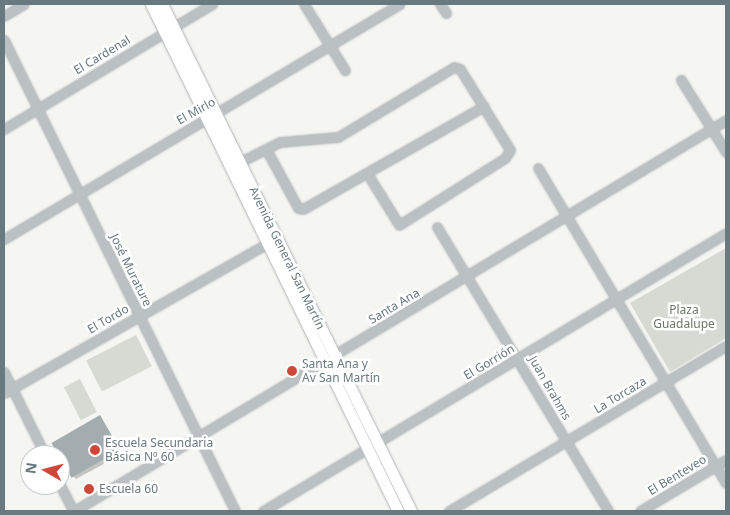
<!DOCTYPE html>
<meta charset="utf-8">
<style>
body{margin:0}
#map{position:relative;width:730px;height:515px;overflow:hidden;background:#f5f5f2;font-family:"Noto Sans",sans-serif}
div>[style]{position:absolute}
.green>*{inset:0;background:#d6dad2;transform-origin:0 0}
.shadow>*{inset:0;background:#0003}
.building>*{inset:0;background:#a3acaf;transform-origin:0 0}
.roads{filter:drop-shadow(0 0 1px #afb4b6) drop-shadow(0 0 1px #afb4b6)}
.minor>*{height:9px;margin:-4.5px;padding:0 4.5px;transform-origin:4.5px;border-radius:4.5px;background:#bbc0c2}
.major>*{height:11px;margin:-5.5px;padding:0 5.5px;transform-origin:5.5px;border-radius:5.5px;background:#fff}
.dots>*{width:14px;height:14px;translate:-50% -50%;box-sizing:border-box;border:2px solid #fff;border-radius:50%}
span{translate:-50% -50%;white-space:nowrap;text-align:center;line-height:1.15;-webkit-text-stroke:5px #fff;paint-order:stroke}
.street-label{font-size:12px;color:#687980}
.park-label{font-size:12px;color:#6c7866}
.poi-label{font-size:12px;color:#687980}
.left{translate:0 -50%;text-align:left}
.frame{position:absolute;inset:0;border:5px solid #687980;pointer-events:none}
.north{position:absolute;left:20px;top:445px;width:50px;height:50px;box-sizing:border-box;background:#fff;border:1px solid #c3c9cc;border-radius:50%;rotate:278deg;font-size:14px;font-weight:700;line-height:20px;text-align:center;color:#687980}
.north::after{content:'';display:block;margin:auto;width:18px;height:22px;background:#cf4739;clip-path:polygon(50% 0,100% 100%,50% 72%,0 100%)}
</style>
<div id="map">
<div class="green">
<i style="clip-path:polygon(726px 248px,726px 338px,670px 372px,630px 303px)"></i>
<i style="left:136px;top:335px;width:35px;height:56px;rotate:63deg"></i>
<i style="left:80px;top:379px;width:37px;height:18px;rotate:63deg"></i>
</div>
<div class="shadow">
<i style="clip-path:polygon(100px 417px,122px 454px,76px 479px,73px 476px)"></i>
</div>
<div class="building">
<i style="left:100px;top:415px;width:40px;height:56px;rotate:60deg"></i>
</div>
<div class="roads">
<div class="minor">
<i style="left:304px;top:4px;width:78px;rotate:58.2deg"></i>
<i style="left:440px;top:4px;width:11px;rotate:56deg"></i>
<i style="left:4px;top:16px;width:23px;rotate:-31deg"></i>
<i style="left:4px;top:40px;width:525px;rotate:63.87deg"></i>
<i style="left:681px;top:80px;width:85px;rotate:58deg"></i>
<i style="left:4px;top:129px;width:243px;rotate:-31deg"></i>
<i style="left:266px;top:149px;width:67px;rotate:61.5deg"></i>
<i style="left:298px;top:208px;width:5px;rotate:11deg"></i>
<i style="left:303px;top:209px;width:208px;rotate:-29.6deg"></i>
<i style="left:240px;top:162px;width:45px;rotate:-26.6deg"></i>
<i style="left:280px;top:142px;width:58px;rotate:-4.9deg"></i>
<i style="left:338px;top:137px;width:135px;rotate:-31.1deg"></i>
<i style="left:454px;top:67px;width:6px;rotate:18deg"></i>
<i style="left:460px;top:69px;width:95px;rotate:58.3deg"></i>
<i style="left:510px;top:150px;width:9px;rotate:122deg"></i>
<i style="left:505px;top:158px;width:125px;rotate:147.7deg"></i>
<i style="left:399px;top:225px;width:61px;rotate:-121.6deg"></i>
<i style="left:538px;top:168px;width:367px;rotate:59.2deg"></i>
<i style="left:437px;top:227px;width:332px;rotate:58.9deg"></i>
<i style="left:4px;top:239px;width:460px;rotate:-30.7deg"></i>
<i style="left:4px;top:372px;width:93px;rotate:63.7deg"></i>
<i style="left:4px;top:393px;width:309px;rotate:-29.6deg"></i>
<i style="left:60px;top:485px;width:29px;rotate:63deg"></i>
<i style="left:74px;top:511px;width:760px;rotate:-30.95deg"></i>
<i style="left:263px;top:511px;width:540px;rotate:-30.98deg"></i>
<i style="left:449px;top:511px;width:322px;rotate:-30.8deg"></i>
<i style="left:640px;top:511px;width:100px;rotate:-30.7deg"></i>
</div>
<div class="major">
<i style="left:151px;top:4px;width:564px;rotate:64.03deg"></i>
<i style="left:162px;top:4px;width:565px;rotate:63.84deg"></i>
</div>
</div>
<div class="dots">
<i style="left:292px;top:371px;background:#cf4739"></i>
<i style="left:95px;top:450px;background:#cf4739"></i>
<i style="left:89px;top:489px;background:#cf4739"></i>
</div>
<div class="street-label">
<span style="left:102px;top:55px;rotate:-31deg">El Cardenal</span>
<span style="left:196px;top:111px;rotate:-29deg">El Mirlo</span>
<span style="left:287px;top:258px;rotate:64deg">Avenida General San Martín</span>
<span style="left:131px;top:270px;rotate:64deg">José Murature</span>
<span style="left:394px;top:306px;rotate:-31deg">Santa Ana</span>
<span style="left:108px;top:319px;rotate:-30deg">El Tordo</span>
<span style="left:489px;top:362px;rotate:-31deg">El Gorrión</span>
<span style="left:550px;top:388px;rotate:60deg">Juan Brahms</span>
<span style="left:620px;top:395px;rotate:-31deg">La Torcaza</span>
<span style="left:677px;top:475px;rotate:-31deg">El Benteveo</span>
</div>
<div class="park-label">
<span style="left:684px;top:317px">Plaza<br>Guadalupe</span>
</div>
<div class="poi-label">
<span class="left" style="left:302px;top:371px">Santa Ana y<br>Av San Martín</span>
<span class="left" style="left:105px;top:450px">Escuela Secundaria<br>Básica Nº 60</span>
<span class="left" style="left:99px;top:489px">Escuela 60</span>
</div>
<div class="frame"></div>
<div class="north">N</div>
</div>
